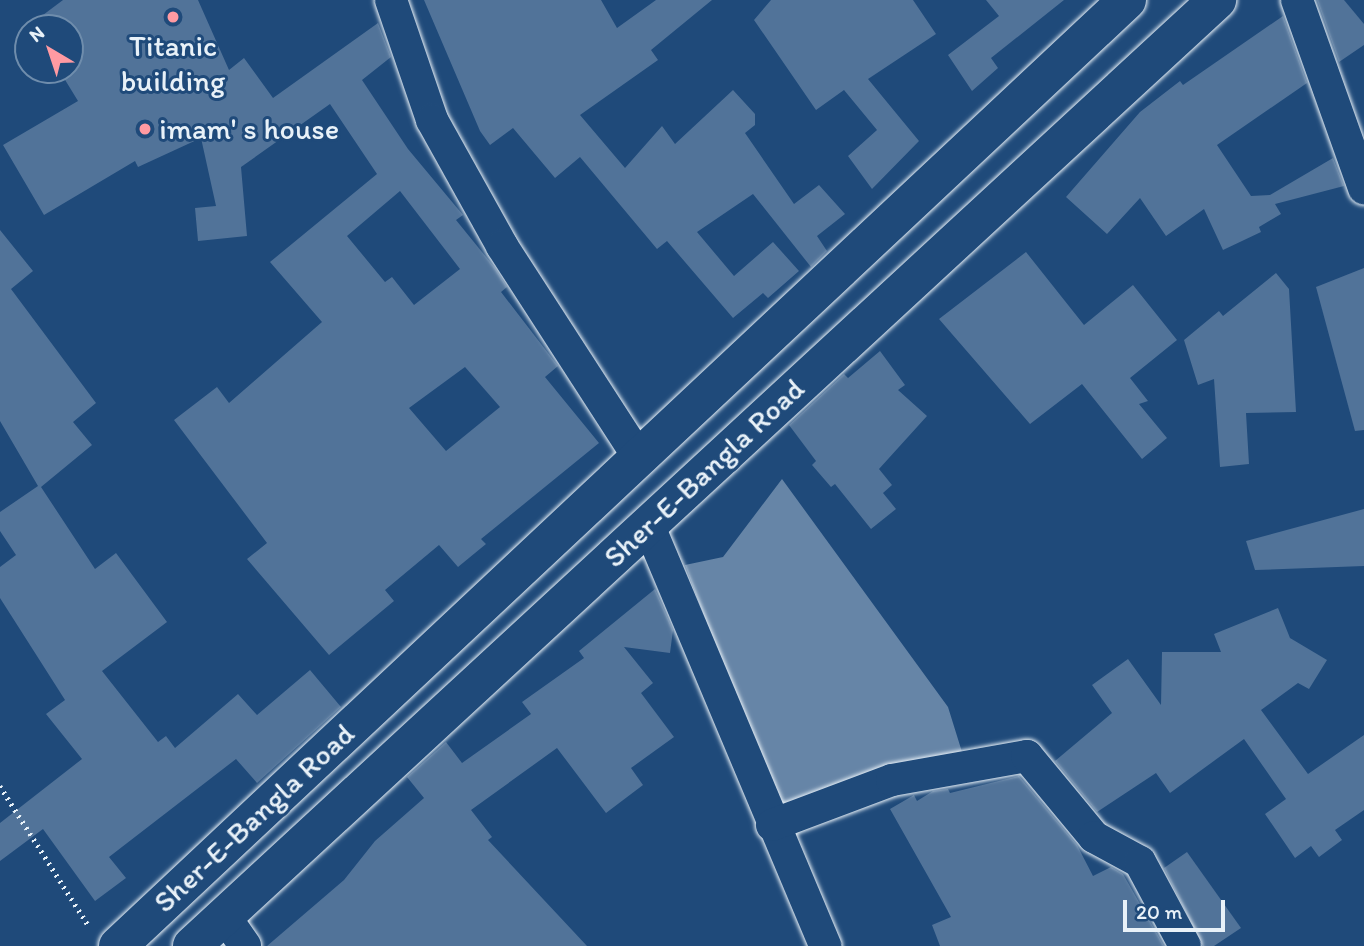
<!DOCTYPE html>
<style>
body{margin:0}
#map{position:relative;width:1364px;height:946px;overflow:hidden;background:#1f4a7a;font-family:Itim,sans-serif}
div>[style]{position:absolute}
.water>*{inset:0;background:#6685a7}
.building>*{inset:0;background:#517399}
.path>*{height:4.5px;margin-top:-2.25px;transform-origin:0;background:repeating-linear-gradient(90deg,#e8f1f8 0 2px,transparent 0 7px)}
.roads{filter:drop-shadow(0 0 2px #e8f1f8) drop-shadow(0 0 2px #e8f1f8)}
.minor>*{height:32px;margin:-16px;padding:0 16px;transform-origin:16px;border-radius:16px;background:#1f4a7a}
.trunk>*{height:38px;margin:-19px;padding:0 19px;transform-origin:19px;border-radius:19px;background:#1f4a7a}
.dots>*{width:19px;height:19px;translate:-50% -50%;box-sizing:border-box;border:4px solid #1f4a7a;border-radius:50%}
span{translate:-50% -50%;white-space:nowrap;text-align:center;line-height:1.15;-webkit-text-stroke:6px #1f4a7a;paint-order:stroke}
.poi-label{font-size:30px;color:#e8f1f8}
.left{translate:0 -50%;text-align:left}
.street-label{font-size:30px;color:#e8f1f8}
.north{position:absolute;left:14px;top:14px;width:70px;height:70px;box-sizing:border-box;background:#1f4a7a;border:2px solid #6f8dac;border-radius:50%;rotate:321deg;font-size:19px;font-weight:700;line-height:28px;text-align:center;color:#e8f1f8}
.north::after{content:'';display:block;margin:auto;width:24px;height:32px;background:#ff9aa2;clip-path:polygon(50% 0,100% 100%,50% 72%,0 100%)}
.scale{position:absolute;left:1123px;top:900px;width:102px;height:32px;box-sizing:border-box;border:4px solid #e8f1f8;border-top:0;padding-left:9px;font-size:21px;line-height:24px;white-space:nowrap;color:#e8f1f8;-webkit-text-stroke:5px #1f4a7a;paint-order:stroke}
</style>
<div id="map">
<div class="water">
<i style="clip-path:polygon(782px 479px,948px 707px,962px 752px,776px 806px,685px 565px,723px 557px)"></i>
</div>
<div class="building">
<i style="clip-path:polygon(evenodd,63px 0,198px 0,229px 70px,244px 58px,273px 98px,378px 23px,391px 57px,362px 80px,408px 149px,463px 215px,456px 220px,495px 268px,507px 287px,501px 292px,558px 366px,545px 377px,599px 443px,481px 539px,486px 544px,458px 567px,439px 545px,385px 590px,394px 601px,329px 655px,247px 559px,267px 543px,174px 420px,217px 387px,229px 403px,322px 322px,270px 262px,377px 174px,330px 104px,241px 167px,247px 236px,198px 241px,195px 208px,216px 206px,201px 138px,138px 167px,135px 161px,44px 215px,3px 145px,78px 101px,59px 70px,70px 70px,70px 28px,33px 28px,31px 24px,63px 0,400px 191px,460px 269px,414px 305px,392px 277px,385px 282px,347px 236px,400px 191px,63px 0,465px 367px,500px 407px,446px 451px,409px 408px,465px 367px)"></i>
<i style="clip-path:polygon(424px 0,601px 0,617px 28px,656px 0,712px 0,651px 50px,658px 60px,580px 115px,625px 168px,662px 126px,675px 144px,733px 90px,755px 114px,755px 125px,745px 133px,794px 204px,819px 185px,845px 214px,817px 236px,827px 251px,811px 267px,753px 194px,697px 232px,734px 276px,773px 242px,799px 271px,768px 298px,763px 293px,733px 318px,667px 241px,657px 249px,580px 157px,555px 178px,513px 128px,490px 145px,480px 131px)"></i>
<i style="clip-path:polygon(771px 0,913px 0,936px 34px,868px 79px,919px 141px,872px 189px,848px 156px,877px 130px,844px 90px,816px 110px,754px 20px)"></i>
<i style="clip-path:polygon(986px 0,1064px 0,991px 58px,998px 68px,972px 91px,948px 55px,999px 16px)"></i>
<i style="clip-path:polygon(1317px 0,1344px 0,1364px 24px,1364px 45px,1339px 62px)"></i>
<i style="clip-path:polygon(1283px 16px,1307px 83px,1217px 145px,1251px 196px,1270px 195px,1333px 158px,1344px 186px,1275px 204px,1281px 214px,1259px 227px,1261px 232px,1223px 250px,1204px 209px,1166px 236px,1140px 198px,1107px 234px,1066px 197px,1140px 112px,1180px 81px,1183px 85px)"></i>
<i style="clip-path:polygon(0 230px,33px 271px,11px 289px,96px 403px,73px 422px,92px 445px,41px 487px,95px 569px,116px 553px,167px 622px,102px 671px,158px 742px,166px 736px,175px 748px,238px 694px,257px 715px,310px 670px,341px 707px,257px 783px,236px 759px,109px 857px,126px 878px,95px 901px,43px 829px,0 861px,0 823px,82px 759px,46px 714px,65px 700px,0 598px,0 567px,16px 555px,0 531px,0 512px,38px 486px,0 421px)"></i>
<i style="clip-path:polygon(1026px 252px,1084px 325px,1133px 285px,1177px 340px,1130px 378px,1148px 401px,1139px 404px,1167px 438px,1142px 459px,1082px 384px,1030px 424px,939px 319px)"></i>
<i style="clip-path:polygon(1364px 268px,1364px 430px,1355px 431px,1316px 287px)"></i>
<i style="clip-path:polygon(1276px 273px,1289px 289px,1296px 412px,1246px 413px,1249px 464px,1220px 467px,1214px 379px,1198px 385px,1184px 340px,1219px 311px,1223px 316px)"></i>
<i style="clip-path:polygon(880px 351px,905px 385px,898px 390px,927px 416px,879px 469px,892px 485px,883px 493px,896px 509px,871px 529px,835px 484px,831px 487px,812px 465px,816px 461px,789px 425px,844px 374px,848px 378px)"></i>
<i style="clip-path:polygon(1364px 509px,1364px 566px,1255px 570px,1246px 541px)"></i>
<i style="clip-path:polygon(655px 589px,673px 630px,670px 653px,624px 647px,653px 683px,641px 693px,674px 737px,631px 768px,643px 785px,606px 813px,557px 748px,471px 810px,492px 837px,488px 840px,587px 946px,267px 946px,344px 880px,375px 841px,424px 798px,407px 777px,446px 742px,462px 763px,531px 714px,522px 702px,584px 658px,579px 651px)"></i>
<i style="clip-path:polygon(1278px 608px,1290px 638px,1327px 660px,1309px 689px,1298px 683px,1261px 710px,1308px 774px,1364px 735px,1364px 810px,1335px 830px,1342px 840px,1319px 857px,1311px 846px,1295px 858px,1265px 814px,1286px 799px,1244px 739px,1170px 793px,1156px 773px,1097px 812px,1055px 761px,1112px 713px,1092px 685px,1128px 659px,1161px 705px,1162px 652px,1221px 652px,1214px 634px)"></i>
<i style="clip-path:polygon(1019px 776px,1077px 845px,1093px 876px,1111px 867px,1123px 874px,1164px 946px,940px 946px,932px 925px,951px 917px,890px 809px,914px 795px,917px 801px,933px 791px,948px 789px,950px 793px)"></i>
<i style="clip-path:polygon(1187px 852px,1241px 928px,1214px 946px,1203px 946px,1164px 868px)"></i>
</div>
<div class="path">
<i style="left:0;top:786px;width:166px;rotate:57.6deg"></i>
</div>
<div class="roads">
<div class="minor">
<i style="left:391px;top:0;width:127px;rotate:71.1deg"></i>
<i style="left:432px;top:120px;width:144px;rotate:60.9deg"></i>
<i style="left:502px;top:246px;width:254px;rotate:57.1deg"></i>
<i style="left:1297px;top:0;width:200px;rotate:70.4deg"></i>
<i style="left:648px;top:524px;width:458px;rotate:67.2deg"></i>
<i style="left:772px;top:825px;width:128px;rotate:-20.6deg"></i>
<i style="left:892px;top:780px;width:137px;rotate:-10.1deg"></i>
<i style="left:1027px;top:756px;width:105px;rotate:50.4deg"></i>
<i style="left:1094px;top:837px;width:52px;rotate:28.5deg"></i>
<i style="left:1140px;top:862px;width:95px;rotate:61.8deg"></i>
<i style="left:225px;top:917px;width:35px;rotate:55deg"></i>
</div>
<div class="trunk">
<i style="left:118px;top:946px;width:1383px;rotate:-43.15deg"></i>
<i style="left:192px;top:946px;width:1395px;rotate:-42.7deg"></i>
</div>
</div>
<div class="dots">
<i style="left:173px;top:17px;background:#ff9aa2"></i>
<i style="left:145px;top:129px;background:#ff9aa2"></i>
</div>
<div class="poi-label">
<span style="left:173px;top:63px">Titanic<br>building</span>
<span class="left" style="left:159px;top:129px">imam' s house</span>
</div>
<div class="street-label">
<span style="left:704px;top:473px;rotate:-43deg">Sher-E-Bangla Road</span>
<span style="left:254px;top:818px;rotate:-43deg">Sher-E-Bangla Road</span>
</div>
<div class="north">N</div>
<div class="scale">20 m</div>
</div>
